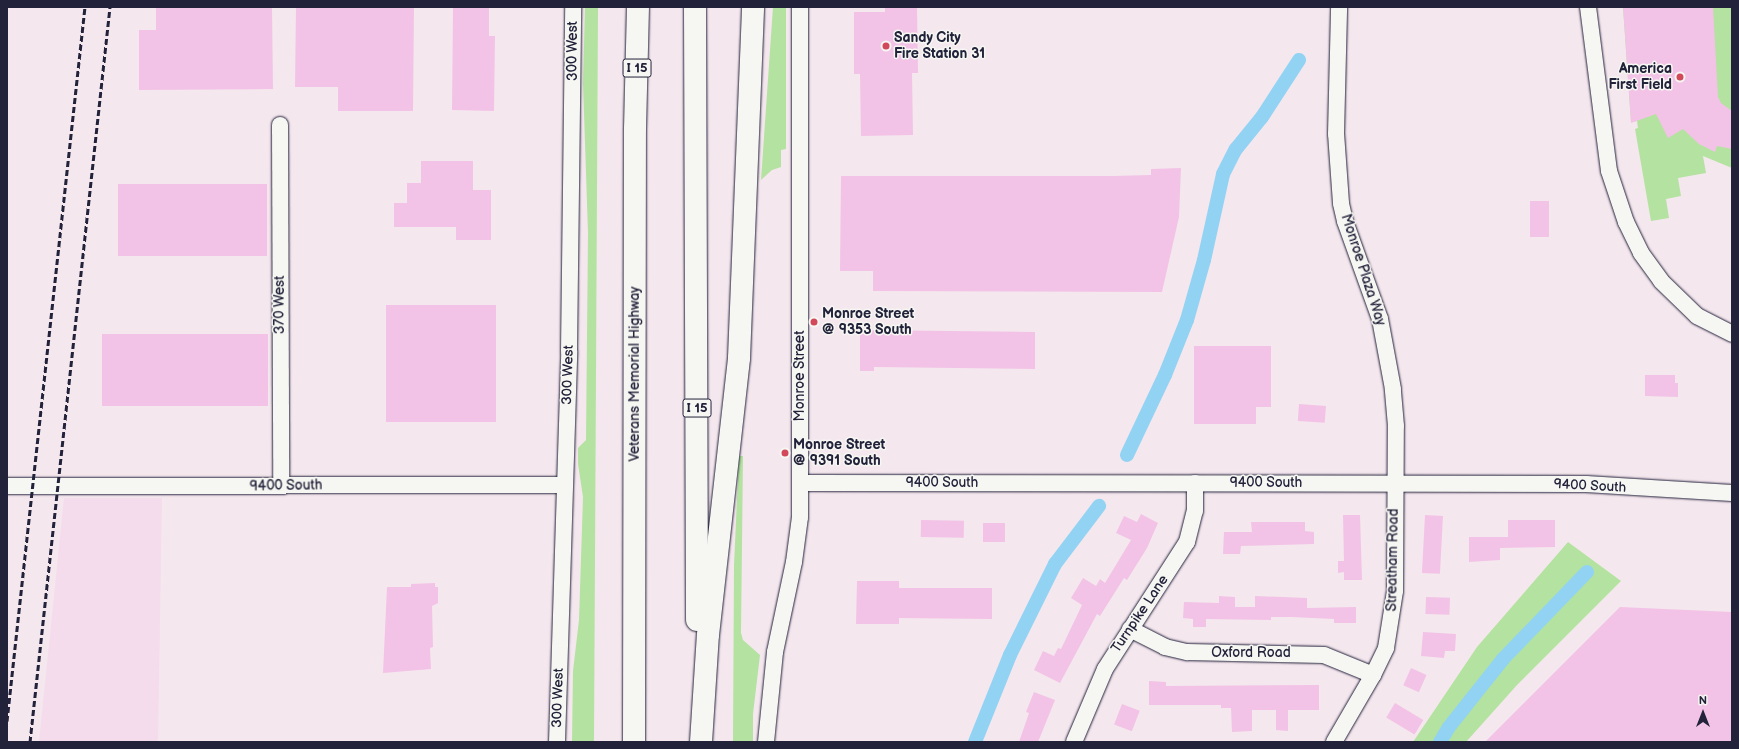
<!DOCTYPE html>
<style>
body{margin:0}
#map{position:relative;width:1739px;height:749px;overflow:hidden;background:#f5e7ee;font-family:"Balsamiq Sans",sans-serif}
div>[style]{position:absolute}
.built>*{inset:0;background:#f4dcec}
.green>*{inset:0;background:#b4e2a0}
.canal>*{height:14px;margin:-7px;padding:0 7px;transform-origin:7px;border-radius:7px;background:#92d3f3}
.building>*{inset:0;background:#f2c3e6;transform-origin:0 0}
.roads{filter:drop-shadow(0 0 1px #22223b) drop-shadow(0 0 1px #22223b)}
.minor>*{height:16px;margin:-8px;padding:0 8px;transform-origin:8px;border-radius:8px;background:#f6f6f2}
.highway>*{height:22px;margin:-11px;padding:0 11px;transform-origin:11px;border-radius:11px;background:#f6f6f2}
.rail>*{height:3px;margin-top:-1.5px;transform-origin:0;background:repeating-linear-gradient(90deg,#22223b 0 6px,transparent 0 9px)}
.dots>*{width:11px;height:11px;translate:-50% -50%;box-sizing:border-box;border:2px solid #f6f6f2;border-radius:50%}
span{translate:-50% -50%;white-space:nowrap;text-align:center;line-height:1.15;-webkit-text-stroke:3px #f6f6f2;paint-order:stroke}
.shield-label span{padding:1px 3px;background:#f6f6f2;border:1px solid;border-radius:3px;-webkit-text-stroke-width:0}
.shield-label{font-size:13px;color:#22223b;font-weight:700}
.poi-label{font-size:14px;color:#22223b;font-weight:700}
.left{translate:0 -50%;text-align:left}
.right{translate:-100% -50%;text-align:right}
.street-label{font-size:14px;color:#22223b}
.frame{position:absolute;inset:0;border:8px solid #22223b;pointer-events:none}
.north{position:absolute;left:1683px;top:693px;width:40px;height:40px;-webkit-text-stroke:3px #f6f6f2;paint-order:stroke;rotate:0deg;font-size:11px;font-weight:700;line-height:16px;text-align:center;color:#22223b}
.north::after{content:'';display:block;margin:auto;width:14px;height:18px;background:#22223b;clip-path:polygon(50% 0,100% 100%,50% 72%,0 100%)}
</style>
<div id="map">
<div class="built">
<i style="clip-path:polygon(64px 498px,162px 498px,158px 742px,39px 742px)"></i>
</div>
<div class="green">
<i style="clip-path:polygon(585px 7px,598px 7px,594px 742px,572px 742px,573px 671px,579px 620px,583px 497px,578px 464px,578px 448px,586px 440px,588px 233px,583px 83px)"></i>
<i style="clip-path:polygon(773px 7px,786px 7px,786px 149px,781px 150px,781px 167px,772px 170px,761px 180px)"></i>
<i style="clip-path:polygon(1623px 7px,1732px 7px,1732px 168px,1703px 156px,1706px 173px,1678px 178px,1681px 196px,1666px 199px,1669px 218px,1651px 221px,1635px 129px,1638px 128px,1637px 121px,1631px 122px)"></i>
<i style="clip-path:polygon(739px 456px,743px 456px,741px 633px,743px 640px,760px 655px,753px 714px,753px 742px,733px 742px,734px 565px)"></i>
<i style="clip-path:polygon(1568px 542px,1621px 581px,1517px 685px,1466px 742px,1413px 742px,1477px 647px)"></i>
</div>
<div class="canal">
<i style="left:1127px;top:455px;width:89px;rotate:-64.6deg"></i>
<i style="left:1165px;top:375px;width:59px;rotate:-68.2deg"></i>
<i style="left:1187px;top:320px;width:62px;rotate:-74.2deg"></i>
<i style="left:1204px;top:260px;width:88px;rotate:-77.5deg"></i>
<i style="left:1223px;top:174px;width:28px;rotate:-63deg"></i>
<i style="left:1236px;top:149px;width:41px;rotate:-50.9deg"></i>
<i style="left:1262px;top:117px;width:68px;rotate:-57deg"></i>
<i style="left:975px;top:742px;width:94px;rotate:-68.1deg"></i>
<i style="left:1010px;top:655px;width:102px;rotate:-63.7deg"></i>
<i style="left:1055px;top:564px;width:73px;rotate:-52.8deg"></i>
<i style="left:1440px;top:742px;width:17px;rotate:-59deg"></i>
<i style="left:1449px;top:727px;width:87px;rotate:-51.5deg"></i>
<i style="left:1503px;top:659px;width:121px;rotate:-46deg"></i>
</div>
<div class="building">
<i style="clip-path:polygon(156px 7px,272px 7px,273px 89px,139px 90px,139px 30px,156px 30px)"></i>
<i style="clip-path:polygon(296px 7px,414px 7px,413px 111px,338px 111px,338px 87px,295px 87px)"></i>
<i style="clip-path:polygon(453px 7px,489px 7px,489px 36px,495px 36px,494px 111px,452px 110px)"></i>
<i style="clip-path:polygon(885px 7px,917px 7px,918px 73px,912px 73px,913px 135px,861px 136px,860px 74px,854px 74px,854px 12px,885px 12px)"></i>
<i style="clip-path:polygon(1623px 7px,1713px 7px,1718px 97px,1721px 103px,1732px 111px,1732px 149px,1717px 146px,1715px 152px,1699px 144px,1683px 129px,1668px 138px,1656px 114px,1631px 123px)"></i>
<i style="clip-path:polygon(421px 161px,473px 161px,473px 190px,491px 190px,491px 240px,456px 240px,456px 227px,394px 227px,394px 203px,407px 203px,407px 183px,421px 183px)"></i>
<i style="clip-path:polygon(1181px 168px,1179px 217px,1162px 292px,873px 291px,873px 271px,840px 271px,841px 176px,1113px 176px,1151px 175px,1151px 169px)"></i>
<i style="left:118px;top:184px;width:149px;height:72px"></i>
<i style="left:1530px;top:201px;width:19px;height:36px"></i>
<i style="left:386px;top:305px;width:110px;height:117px"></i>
<i style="clip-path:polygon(860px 330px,1035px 332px,1035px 369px,874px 367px,874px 371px,860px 371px)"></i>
<i style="left:102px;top:334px;width:166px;height:72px"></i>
<i style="clip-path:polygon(1194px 346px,1271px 346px,1271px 407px,1256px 407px,1256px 424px,1194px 424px)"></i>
<i style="clip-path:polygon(1645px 375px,1675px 375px,1675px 383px,1678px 383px,1678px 397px,1645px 396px)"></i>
<i style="left:1299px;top:404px;width:27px;height:17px;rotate:4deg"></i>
<i style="clip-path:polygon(1141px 514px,1158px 523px,1147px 548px,1127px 580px,1124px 578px,1100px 616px,1097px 614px,1060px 683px,1034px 670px,1043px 651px,1054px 656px,1058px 648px,1061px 649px,1082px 605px,1071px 598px,1083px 578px,1096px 586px,1100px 579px,1105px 583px,1131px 540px,1116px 533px,1124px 516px,1137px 522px)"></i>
<i style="clip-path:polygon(1343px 515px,1360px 515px,1362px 580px,1344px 580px,1344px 572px,1338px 573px,1338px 561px,1344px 561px)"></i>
<i style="left:1425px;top:515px;width:18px;height:58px;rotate:3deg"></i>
<i style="left:921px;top:520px;width:43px;height:17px;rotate:1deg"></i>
<i style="clip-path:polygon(1508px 520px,1555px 520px,1555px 547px,1500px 548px,1500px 560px,1469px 562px,1469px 537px,1508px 537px)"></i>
<i style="clip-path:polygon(1251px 522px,1305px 522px,1305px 531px,1314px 532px,1314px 544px,1241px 546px,1240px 554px,1223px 554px,1224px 532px,1252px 532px)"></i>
<i style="left:983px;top:523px;width:22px;height:19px"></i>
<i style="clip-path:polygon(857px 581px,899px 581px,899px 588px,992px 588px,992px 619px,899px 618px,899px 624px,856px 624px)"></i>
<i style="clip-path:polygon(435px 583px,435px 587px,438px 587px,438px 603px,432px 606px,433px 647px,430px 648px,431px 669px,383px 673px,387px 587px,411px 587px,411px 584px)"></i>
<i style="clip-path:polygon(1219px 596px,1235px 597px,1235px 607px,1255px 607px,1255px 596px,1307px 598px,1307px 608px,1356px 607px,1356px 623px,1334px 623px,1334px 619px,1291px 617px,1271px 617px,1271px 620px,1206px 619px,1206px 627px,1193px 627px,1193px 619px,1183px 618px,1184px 602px,1219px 603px)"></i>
<i style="left:1426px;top:597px;width:24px;height:17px;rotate:2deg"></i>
<i style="clip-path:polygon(1620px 607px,1732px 612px,1732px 742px,1485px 742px)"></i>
<i style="clip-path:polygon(1423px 632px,1456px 634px,1455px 651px,1445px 651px,1444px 658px,1421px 656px)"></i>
<i style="left:1411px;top:668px;width:17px;height:19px;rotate:24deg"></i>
<i style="clip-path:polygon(1149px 681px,1166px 682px,1166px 686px,1319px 685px,1319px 710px,1288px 710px,1288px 731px,1276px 730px,1276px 710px,1252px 710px,1252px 731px,1232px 732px,1231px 708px,1221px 708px,1221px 705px,1149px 705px)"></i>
<i style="clip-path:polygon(1034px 692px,1055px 700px,1038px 742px,1019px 742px,1029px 713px,1026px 712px)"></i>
<i style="left:1395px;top:703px;width:33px;height:17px;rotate:31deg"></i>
<i style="left:1122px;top:704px;width:19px;height:22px;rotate:21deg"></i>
</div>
<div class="roads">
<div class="minor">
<i style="left:1588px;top:7px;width:165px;rotate:82.7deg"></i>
<i style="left:1609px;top:171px;width:54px;rotate:71.6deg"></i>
<i style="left:1626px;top:222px;width:34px;rotate:64deg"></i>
<i style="left:1641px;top:253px;width:34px;rotate:54deg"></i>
<i style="left:1661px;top:281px;width:50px;rotate:44.2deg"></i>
<i style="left:1697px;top:316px;width:39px;rotate:27deg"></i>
<i style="left:280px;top:125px;width:361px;rotate:89.8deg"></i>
<i style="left:800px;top:483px;width:786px;rotate:0.07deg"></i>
<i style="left:1586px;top:484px;width:146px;rotate:3.5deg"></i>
<i style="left:7px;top:486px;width:557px;rotate:-0.1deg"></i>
<i style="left:1130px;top:629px;width:39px;rotate:27deg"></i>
<i style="left:1165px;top:647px;width:23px;rotate:13deg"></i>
<i style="left:1187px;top:652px;width:137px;rotate:1.3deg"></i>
<i style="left:1324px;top:655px;width:53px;rotate:22.2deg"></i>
<i style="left:557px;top:742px;width:391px;rotate:-88.2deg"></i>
<i style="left:569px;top:351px;width:344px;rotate:-89.3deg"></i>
<i style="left:766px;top:742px;width:90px;rotate:-84.3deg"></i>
<i style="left:775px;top:652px;width:92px;rotate:-78.1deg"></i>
<i style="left:794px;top:562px;width:45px;rotate:-82.4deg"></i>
<i style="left:800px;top:517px;width:510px;rotate:-90deg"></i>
<i style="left:1074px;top:742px;width:79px;rotate:-67deg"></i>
<i style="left:1105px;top:669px;width:151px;rotate:-57.2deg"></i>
<i style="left:1187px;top:542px;width:32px;rotate:-76deg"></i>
<i style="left:1195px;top:511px;width:28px;rotate:-90deg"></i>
<i style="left:1334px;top:742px;width:78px;rotate:-59.8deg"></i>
<i style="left:1373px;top:675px;width:30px;rotate:-64deg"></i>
<i style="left:1386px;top:648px;width:58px;rotate:-81deg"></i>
<i style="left:1395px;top:591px;width:165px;rotate:-89.7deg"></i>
<i style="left:1396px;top:426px;width:37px;rotate:-95deg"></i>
<i style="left:1393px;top:389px;width:71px;rotate:-100.5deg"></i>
<i style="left:1380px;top:319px;width:104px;rotate:-109.7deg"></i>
<i style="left:1345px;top:221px;width:18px;rotate:-103deg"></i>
<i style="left:1341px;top:203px;width:69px;rotate:-94.1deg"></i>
<i style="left:1336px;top:134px;width:127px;rotate:-88.6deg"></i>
</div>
<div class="highway">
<i style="left:695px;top:7px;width:613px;rotate:89.81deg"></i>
<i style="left:634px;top:742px;width:613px;rotate:-89.91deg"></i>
<i style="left:635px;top:129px;width:122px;rotate:-88.6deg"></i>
<i style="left:701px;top:742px;width:107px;rotate:-86.3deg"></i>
<i style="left:708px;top:635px;width:279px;rotate:-83.6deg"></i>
<i style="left:739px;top:358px;width:351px;rotate:-87.7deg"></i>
</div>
</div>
<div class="rail">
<i style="left:7px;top:721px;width:718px;rotate:-83.77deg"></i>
<i style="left:30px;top:742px;width:739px;rotate:-83.79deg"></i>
</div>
<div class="dots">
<i style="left:886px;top:46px;background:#d1495b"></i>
<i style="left:1680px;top:77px;background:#d1495b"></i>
<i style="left:814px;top:322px;background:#d1495b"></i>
<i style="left:785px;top:453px;background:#d1495b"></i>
</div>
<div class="shield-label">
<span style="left:637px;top:68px">I 15</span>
<span style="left:697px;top:408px">I 15</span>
</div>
<div class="poi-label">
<span class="left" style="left:894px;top:46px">Sandy City<br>Fire Station 31</span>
<span class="right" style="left:1672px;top:77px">America<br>First Field</span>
<span class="left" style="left:822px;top:322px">Monroe Street<br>@ 9353 South</span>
<span class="left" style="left:793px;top:453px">Monroe Street<br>@ 9391 South</span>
</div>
<div class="street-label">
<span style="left:573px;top:51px;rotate:-90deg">300 West</span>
<span style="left:1363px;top:270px;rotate:72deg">Monroe Plaza Way</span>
<span style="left:280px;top:305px;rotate:-90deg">370 West</span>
<span style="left:635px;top:374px;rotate:-90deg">Veterans Memorial Highway</span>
<span style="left:568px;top:375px;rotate:-88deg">300 West</span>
<span style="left:800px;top:376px;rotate:-90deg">Monroe Street</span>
<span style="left:942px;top:483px">9400 South</span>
<span style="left:1266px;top:483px">9400 South</span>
<span style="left:286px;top:486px;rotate:-1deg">9400 South</span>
<span style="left:1590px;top:486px;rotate:3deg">9400 South</span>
<span style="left:1393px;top:560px;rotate:-89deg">Streatham Road</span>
<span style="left:1140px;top:614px;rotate:-56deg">Turnpike Lane</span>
<span style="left:1251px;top:653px">Oxford Road</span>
<span style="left:558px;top:698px;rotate:-88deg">300 West</span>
</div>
<div class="frame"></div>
<div class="north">N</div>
</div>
